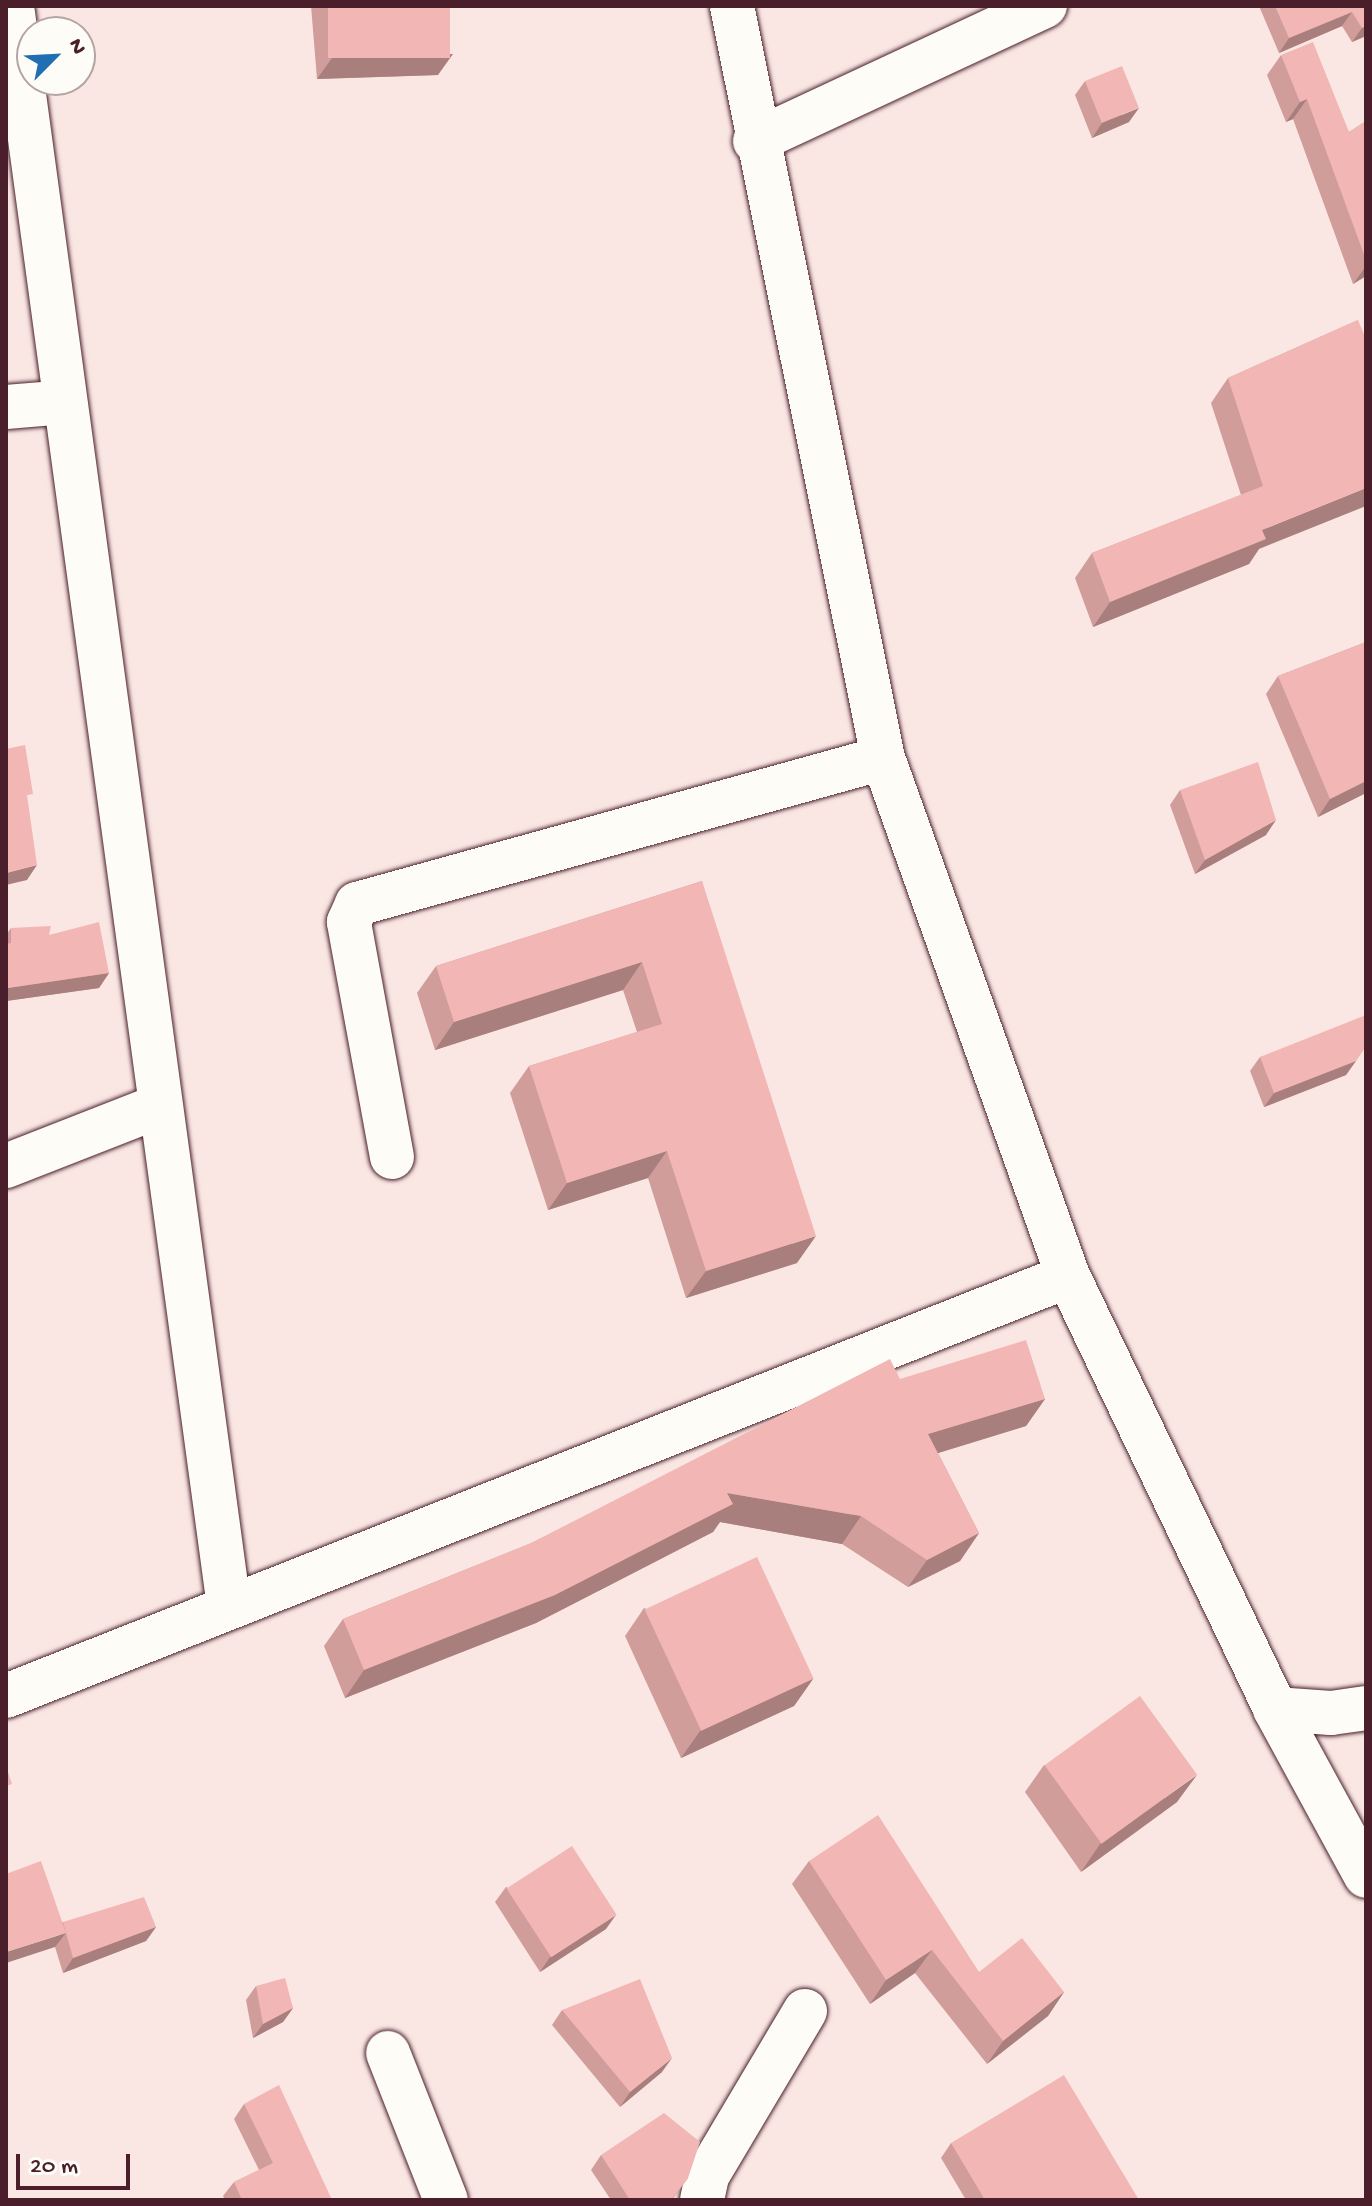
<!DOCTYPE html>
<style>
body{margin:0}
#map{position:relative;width:1372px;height:2206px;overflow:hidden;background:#fae7e3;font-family:"Gochi Hand",sans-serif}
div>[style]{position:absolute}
.roads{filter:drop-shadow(0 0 2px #4a1f2b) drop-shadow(0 0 2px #4a1f2b)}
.minor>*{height:44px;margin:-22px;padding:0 22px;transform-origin:22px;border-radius:22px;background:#fdfcf7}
.major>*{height:44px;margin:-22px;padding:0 22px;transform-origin:22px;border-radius:22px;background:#fdfcf7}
.wall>*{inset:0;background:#d09d9b}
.shaded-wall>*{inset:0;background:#a97f7e}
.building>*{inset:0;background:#f2b6b4;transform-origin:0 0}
span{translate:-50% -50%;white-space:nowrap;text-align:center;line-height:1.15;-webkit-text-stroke:7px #fdfcf7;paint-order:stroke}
.frame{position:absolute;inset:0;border:8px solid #4a1f2b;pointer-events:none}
.north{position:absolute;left:16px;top:16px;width:80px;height:80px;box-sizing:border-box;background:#fdfcf7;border:2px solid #b5a4a5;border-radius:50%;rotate:66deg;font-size:22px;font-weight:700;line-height:32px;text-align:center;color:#4a1f2b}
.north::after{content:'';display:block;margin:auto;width:28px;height:36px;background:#1f6fb2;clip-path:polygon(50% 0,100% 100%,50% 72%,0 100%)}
.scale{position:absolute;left:16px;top:2154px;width:114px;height:36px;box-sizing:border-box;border:4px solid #4a1f2b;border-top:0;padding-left:10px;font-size:24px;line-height:28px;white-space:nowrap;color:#4a1f2b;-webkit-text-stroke:6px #fdfcf7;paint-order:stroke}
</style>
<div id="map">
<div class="roads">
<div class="minor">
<i style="left:12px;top:6px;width:1616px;rotate:82.28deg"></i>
<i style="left:755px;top:141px;width:320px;rotate:-25deg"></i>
<i style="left:6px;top:407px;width:59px;rotate:-4.8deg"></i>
<i style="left:392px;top:1157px;width:239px;rotate:-100.4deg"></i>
<i style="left:349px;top:922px;width:20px;rotate:-66deg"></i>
<i style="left:357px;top:904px;width:546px;rotate:-15.51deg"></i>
<i style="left:6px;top:1166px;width:164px;rotate:-21.4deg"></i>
<i style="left:6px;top:1696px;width:1142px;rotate:-21.58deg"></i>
<i style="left:1275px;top:1709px;width:56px;rotate:4.1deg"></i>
<i style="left:1331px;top:1713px;width:35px;rotate:-8deg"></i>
<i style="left:388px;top:2053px;width:158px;rotate:68.5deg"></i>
<i style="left:702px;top:2200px;width:25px;rotate:-78deg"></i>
<i style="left:707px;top:2176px;width:192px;rotate:-59.3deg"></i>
</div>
<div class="major">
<i style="left:732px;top:6px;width:767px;rotate:78.65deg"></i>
<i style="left:883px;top:758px;width:550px;rotate:70.35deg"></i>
<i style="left:1068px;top:1276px;width:480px;rotate:64.4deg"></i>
<i style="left:1275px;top:1709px;width:190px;rotate:61.4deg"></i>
</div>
</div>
<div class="wall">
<i style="clip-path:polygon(311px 6px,450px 6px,438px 75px,317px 79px)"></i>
<i style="clip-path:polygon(1259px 6px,1366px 6px,1366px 36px,1352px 42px,1342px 26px,1279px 53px)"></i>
<i style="clip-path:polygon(1281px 55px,1349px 132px,1366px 121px,1366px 276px,1353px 284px,1293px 119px,1286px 122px,1267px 75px)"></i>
<i style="clip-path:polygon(1085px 81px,1129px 122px,1092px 138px,1075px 95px)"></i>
<i style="clip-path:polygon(1358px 320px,1259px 549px,1249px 564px,1093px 627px,1075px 578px,1092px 553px,1241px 495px,1211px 403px,1228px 378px)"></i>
<i style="clip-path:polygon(1366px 642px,1366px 793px,1318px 817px,1266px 694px,1278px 676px)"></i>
<i style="clip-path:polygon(1180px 790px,1266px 835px,1195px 874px,1170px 805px)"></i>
<i style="clip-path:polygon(702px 881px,797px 1263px,686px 1298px,648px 1178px,548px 1210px,510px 1093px,529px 1066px,637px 1032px,623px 990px,435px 1050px,417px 993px,436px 966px)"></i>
<i style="clip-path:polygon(11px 928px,49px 935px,109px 973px,99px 988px,6px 1001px,6px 935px)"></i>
<i style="clip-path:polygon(1366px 1046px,1346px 1075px,1264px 1107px,1250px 1071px,1260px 1057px)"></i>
<i style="clip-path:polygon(900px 1379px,1045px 1399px,1026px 1426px,938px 1453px,979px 1533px,960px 1561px,908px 1587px,842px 1544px,720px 1522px,713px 1532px,536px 1623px,345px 1698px,324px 1646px,343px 1619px,529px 1544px)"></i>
<i style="clip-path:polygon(644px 1608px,813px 1679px,794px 1706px,681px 1758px,625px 1636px)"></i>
<i style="clip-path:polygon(1044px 1765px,1177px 1802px,1081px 1872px,1025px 1792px)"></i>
<i style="clip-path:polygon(809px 1861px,979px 1972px,1064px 1992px,1048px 2016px,987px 2064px,915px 1973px,870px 2004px,792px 1884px)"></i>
<i style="clip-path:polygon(506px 1887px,606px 1929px,540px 1972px,495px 1902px)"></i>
<i style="clip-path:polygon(62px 1922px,156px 1927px,146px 1941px,63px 1973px,55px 1947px)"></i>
<i style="clip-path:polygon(256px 1986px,293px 2008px,283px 2022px,253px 2038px,246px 2000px)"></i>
<i style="clip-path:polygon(562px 2010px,662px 2072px,620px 2107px,552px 2025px)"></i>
<i style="clip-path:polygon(244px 2104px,332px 2200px,225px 2200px,223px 2196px,234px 2182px,259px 2170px,234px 2119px)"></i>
<i style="clip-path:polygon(951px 2143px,1139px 2200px,966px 2200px,941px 2158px)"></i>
<i style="clip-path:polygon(601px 2155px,688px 2178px,672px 2200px,611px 2200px,591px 2170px)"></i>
</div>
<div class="shaded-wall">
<i style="clip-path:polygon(1352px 12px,1342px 26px,1279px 53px,1289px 38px)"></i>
<i style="clip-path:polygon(1366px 26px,1366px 36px,1352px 42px,1362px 28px)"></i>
<i style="clip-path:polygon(453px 54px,438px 75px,317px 79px,332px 58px)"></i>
<i style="clip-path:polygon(1307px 99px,1293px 119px,1286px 122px,1300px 102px)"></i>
<i style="clip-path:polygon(1139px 108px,1129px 122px,1092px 138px,1102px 123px)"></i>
<i style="clip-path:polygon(1366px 266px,1366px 276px,1353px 284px)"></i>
<i style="clip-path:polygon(1366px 488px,1366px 506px,1259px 549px,1249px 564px,1093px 627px,1110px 602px,1262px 530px)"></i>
<i style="clip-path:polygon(1366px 781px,1366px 793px,1318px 817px,1330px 799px)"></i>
<i style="clip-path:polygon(1276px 820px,1266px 835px,1195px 874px,1205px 860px)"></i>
<i style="clip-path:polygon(37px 865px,27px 880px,6px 885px,6px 873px)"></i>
<i style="clip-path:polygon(642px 962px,623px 990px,435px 1050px,454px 1022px)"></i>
<i style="clip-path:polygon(109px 973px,99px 988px,6px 1001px,6px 991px,8px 988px)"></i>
<i style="clip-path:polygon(1356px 1061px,1346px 1075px,1264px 1107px,1274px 1093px)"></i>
<i style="clip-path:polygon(667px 1151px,648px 1178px,548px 1210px,567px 1183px)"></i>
<i style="clip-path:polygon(816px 1236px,797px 1263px,686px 1298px,706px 1271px)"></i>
<i style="clip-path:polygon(1045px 1399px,1026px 1426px,909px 1462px,928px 1434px)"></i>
<i style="clip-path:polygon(727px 1493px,861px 1516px,842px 1544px,720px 1522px,713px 1532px,536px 1623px,345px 1698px,364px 1670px)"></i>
<i style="clip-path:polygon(979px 1533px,960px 1561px,908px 1587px,927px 1560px)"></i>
<i style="clip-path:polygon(813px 1679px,794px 1706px,681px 1758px,700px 1731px)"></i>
<i style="clip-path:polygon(1197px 1775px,1177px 1802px,1081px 1872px,1100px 1844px)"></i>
<i style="clip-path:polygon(616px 1915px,606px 1929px,540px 1972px,550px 1957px)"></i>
<i style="clip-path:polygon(156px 1927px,146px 1941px,63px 1973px,73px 1958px)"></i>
<i style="clip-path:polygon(66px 1933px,55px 1947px,6px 1963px,6px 1952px)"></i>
<i style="clip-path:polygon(932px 1950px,915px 1973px,870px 2004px,886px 1980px)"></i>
<i style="clip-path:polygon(1064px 1992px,1048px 2016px,987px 2064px,1003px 2041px)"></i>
<i style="clip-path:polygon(293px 2008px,283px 2022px,253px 2038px,263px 2024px)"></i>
<i style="clip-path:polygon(672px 2058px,662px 2072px,620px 2107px,630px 2092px)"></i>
</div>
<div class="building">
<i style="left:328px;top:6px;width:122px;height:52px"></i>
<i style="clip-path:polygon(1275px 6px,1366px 6px,1366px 26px,1362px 28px,1352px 12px,1289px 38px)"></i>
<i style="clip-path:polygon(1313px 42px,1349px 132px,1366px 121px,1366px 260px,1307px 99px,1300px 102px,1281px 55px)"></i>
<i style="left:1122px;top:66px;width:45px;height:40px;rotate:68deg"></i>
<i style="clip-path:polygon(1358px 320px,1366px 339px,1366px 488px,1262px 530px,1266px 539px,1110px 602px,1092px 553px,1263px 486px,1228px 378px)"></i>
<i style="clip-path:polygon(1366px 642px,1366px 781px,1330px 799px,1278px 676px)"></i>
<i style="clip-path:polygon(25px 745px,33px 794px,27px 795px,37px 865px,6px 873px,6px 749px)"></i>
<i style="clip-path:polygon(1258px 762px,1276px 820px,1205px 860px,1180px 790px)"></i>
<i style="clip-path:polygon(702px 881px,816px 1236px,706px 1271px,667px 1151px,567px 1183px,529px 1066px,662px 1024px,642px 962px,454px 1022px,436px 966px)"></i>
<i style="clip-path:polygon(99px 922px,109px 973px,8px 988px,6px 971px,6px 944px,11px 943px,11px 928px,51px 926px,49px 935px)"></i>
<i style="clip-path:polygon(1366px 1015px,1366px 1046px,1356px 1061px,1274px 1093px,1260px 1057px)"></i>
<i style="clip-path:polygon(1026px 1340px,1045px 1399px,928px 1434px,979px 1533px,927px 1560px,861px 1516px,727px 1493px,733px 1504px,555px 1595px,364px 1670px,343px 1619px,529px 1544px,890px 1359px,900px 1379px)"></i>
<i style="left:757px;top:1557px;width:134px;height:124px;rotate:65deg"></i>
<i style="left:1140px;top:1696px;width:97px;height:118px;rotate:54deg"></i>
<i style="clip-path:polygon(6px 1766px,12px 1784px,6px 1786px)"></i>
<i style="clip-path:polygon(878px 1815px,979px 1972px,1022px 1938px,1064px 1992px,1003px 2041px,932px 1950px,886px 1980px,809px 1861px)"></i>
<i style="left:572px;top:1846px;width:82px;height:78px;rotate:57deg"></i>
<i style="clip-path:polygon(41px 1861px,66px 1933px,6px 1952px,6px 1874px)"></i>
<i style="clip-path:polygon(144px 1897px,156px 1927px,73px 1958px,63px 1922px)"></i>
<i style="clip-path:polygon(285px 1978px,293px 2008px,263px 2024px,256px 1986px)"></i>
<i style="clip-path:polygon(640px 1979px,672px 2058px,630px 2092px,562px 2010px)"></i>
<i style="clip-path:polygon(1064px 2075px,1139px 2200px,985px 2200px,951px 2143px)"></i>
<i style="clip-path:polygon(279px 2085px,332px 2200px,242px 2200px,234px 2182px,273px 2163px,244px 2104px)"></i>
<i style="clip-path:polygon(664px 2113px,700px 2142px,688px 2178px,671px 2200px,630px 2200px,601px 2155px)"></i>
</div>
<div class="frame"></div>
<div class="north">N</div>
<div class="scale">20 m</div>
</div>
